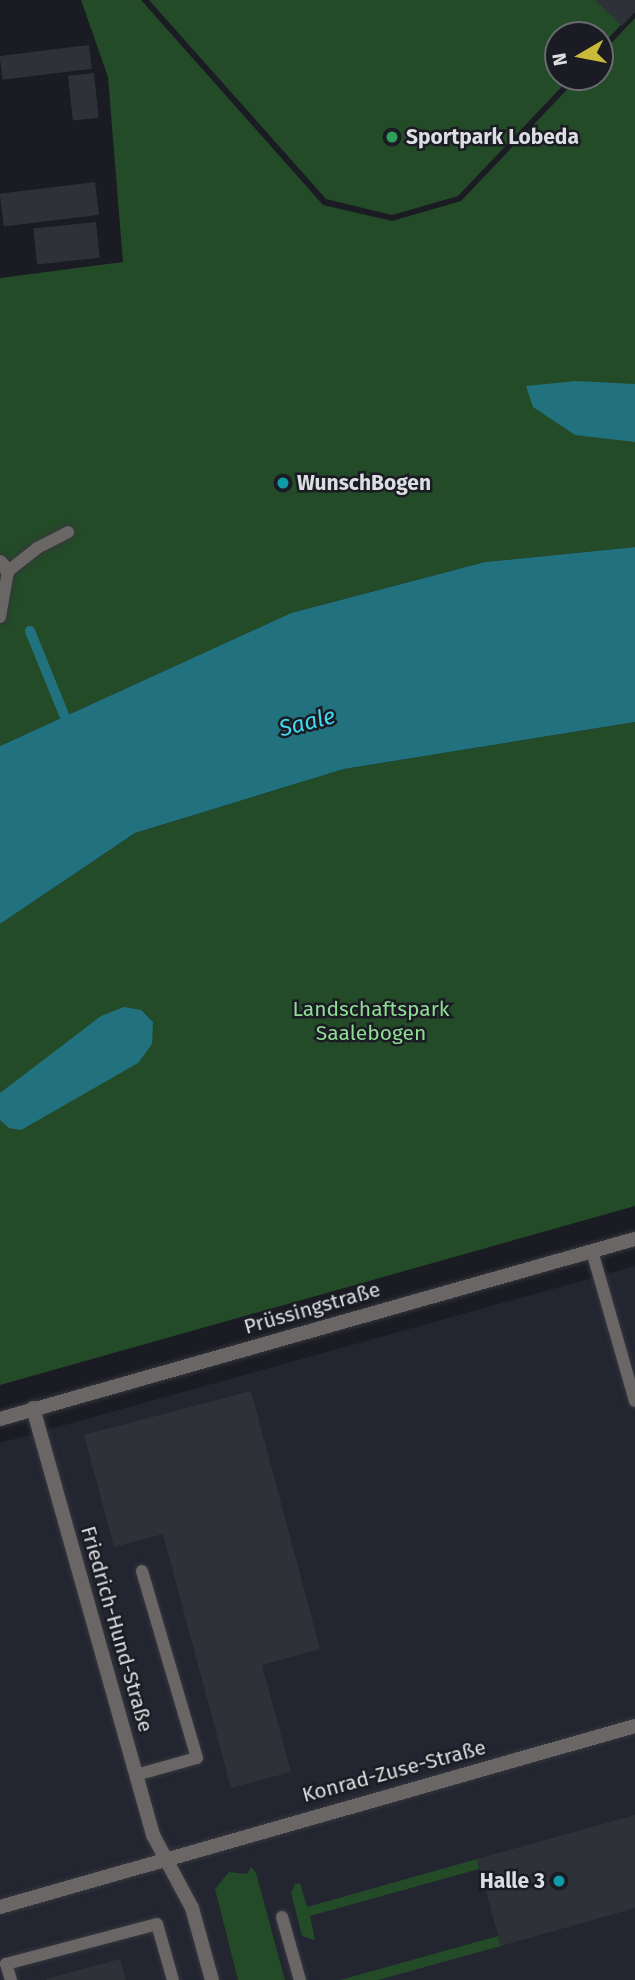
<!DOCTYPE html>
<meta charset="utf-8">
<style>
body{margin:0}
#map{position:relative;width:635px;height:1980px;overflow:hidden;background:#1b1c23;font-family:"Fira Sans",sans-serif}
div>[style]{position:absolute}
.built>*{inset:0;background:#232531}
.green>*{inset:0;background:#234b27}
.water>*{inset:0;background:#22717e}
.stream>*{height:10px;margin:-5px;padding:0 5px;transform-origin:5px;border-radius:5px;background:#22717e}
.building>*{inset:0;background:#2f3138;transform-origin:0 0}
.roads{filter:drop-shadow(0 0 2px #36373e) drop-shadow(0 0 2px #36373e)}
.service>*{height:12px;margin:-6px;padding:0 6px;transform-origin:6px;border-radius:6px;background:#6a6665}
.minor>*{height:14px;margin:-7px;padding:0 7px;transform-origin:7px;border-radius:7px;background:#6a6665}
.dots>*{width:19px;height:19px;translate:-50% -50%;box-sizing:border-box;border:4px solid #1b1c23;border-radius:50%}
span{translate:-50% -50%;white-space:nowrap;text-align:center;line-height:1.15;-webkit-text-stroke:5px #1b1c23;paint-order:stroke}
.poi-label{font-size:21px;color:#dddee2;font-weight:700}
.left{translate:0 -50%;text-align:left}
.right{translate:-100% -50%;text-align:right}
.park-label{font-size:21px;color:#8fdc94}
.street-label{font-size:21px;color:#dddee2}
.water-label{font-size:23px;color:#42d8ef;font-style:italic}
.north{position:absolute;left:544px;top:21px;width:70px;height:70px;box-sizing:border-box;background:#1b1c23;border:2px solid #696a6f;border-radius:50%;rotate:260deg;font-size:19px;font-weight:700;line-height:28px;text-align:center;color:#dddee2}
.north::after{content:'';display:block;margin:auto;width:24px;height:32px;background:#caba39;clip-path:polygon(50% 0,100% 100%,50% 72%,0 100%)}
</style>
<div id="map">
<div class="built">
<i style="clip-path:polygon(635px 1266px,635px 1980px,0 1980px,0 1443px)"></i>
</div>
<div class="green">
<i style="clip-path:polygon(81px 0,141px 0,323px 205px,392px 221px,461px 201px,579px 77px,600px 77px,600px 55px,635px 18px,635px 547px,485px 562px,291px 613px,0 746px,0 278px,123px 262px,108px 77px)"></i>
<i style="clip-path:polygon(149px 0,635px 0,635px 10px,600px 47px,600px 35px,558px 35px,558px 77px,571px 77px,458px 196px,392px 215px,326px 199px)"></i>
<i style="clip-path:polygon(635px 722px,635px 1206px,0 1385px,0 924px,135px 833px,344px 769px)"></i>
<i style="clip-path:polygon(477px 1859px,479px 1869px,310px 1916px,315px 1940px,302px 1936px,291px 1893px,295px 1884px,300px 1883px,307px 1907px)"></i>
<i style="clip-path:polygon(251px 1867px,256px 1873px,285px 1980px,238px 1980px,215px 1889px,229px 1872px,247px 1874px)"></i>
<i style="clip-path:polygon(498px 1936px,501px 1946px,378px 1980px,340px 1980px)"></i>
</div>
<div class="water">
<i style="clip-path:polygon(576px 381px,635px 384px,635px 442px,575px 435px,533px 407px,526px 386px)"></i>
<i style="clip-path:polygon(635px 547px,635px 722px,344px 769px,135px 833px,0 924px,0 746px,291px 613px,485px 562px)"></i>
<i style="clip-path:polygon(124px 1007px,141px 1010px,153px 1022px,152px 1044px,138px 1063px,21px 1130px,9px 1128px,0 1120px,0 1093px,101px 1016px)"></i>
</div>
<div class="stream">
<i style="left:30px;top:631px;width:104px;rotate:67.9deg"></i>
</div>
<div class="building">
<i style="clip-path:polygon(595px 0,635px 0,635px 12px,622px 26px)"></i>
<i style="left:89px;top:45px;width:24px;height:90px;rotate:83deg"></i>
<i style="left:94px;top:73px;width:45px;height:26px;rotate:84deg"></i>
<i style="left:95px;top:182px;width:33px;height:96px;rotate:83deg"></i>
<i style="left:96px;top:222px;width:36px;height:63px;rotate:84deg"></i>
<i style="clip-path:polygon(251px 1391px,320px 1649px,262px 1665px,291px 1772px,231px 1788px,163px 1534px,114px 1547px,84px 1435px)"></i>
<i style="clip-path:polygon(635px 1815px,635px 1908px,501px 1946px,477px 1859px)"></i>
<i style="clip-path:polygon(120px 1959px,126px 1980px,46px 1980px,46px 1979px)"></i>
</div>
<div class="roads">
<div class="service">
<i style="left:0;top:617px;width:47px;rotate:-80.1deg"></i>
<i style="left:8px;top:571px;width:37px;rotate:-38deg"></i>
<i style="left:37px;top:548px;width:35px;rotate:-27deg"></i>
<i style="left:592px;top:1251px;width:156px;rotate:74deg"></i>
<i style="left:136px;top:1775px;width:63px;rotate:-15.6deg"></i>
<i style="left:197px;top:1758px;width:195px;rotate:-106.4deg"></i>
<i style="left:282px;top:1917px;width:66px;rotate:74.1deg"></i>
<i style="left:11px;top:1980px;width:17px;rotate:-107deg"></i>
<i style="left:6px;top:1964px;width:156px;rotate:-14.8deg"></i>
<i style="left:157px;top:1924px;width:58px;rotate:74.1deg"></i>
</div>
<div class="minor">
<i style="left:0;top:562px;width:12px;rotate:48deg"></i>
<i style="left:33px;top:1408px;width:444px;rotate:74.3deg"></i>
<i style="left:153px;top:1835px;width:83px;rotate:61.9deg"></i>
<i style="left:192px;top:1908px;width:75px;rotate:74.5deg"></i>
<i style="left:0;top:1419px;width:660px;rotate:-15.83deg"></i>
<i style="left:0;top:1907px;width:660px;rotate:-15.91deg"></i>
</div>
</div>
<div class="dots">
<i style="left:392px;top:137px;background:#2e9e5b"></i>
<i style="left:283px;top:483px;background:#0f9aa8"></i>
<i style="left:559px;top:1881px;background:#0f9aa8"></i>
</div>
<div class="poi-label">
<span class="left" style="left:406px;top:137px">Sportpark Lobeda</span>
<span class="left" style="left:297px;top:483px">WunschBogen</span>
<span class="right" style="left:545px;top:1881px">Halle 3</span>
</div>
<div class="park-label">
<span style="left:371px;top:1021px">Landschaftspark<br>Saalebogen</span>
</div>
<div class="street-label">
<span style="left:312px;top:1308px;rotate:-16deg">Prüssingstraße</span>
<span style="left:117px;top:1629px;rotate:74deg">Friedrich-Hund-Straße</span>
<span style="left:394px;top:1771px;rotate:-15deg">Konrad-Zuse-Straße</span>
</div>
<div class="water-label">
<span style="left:307px;top:722px;rotate:-14deg">Saale</span>
</div>
<div class="north">N</div>
</div>
